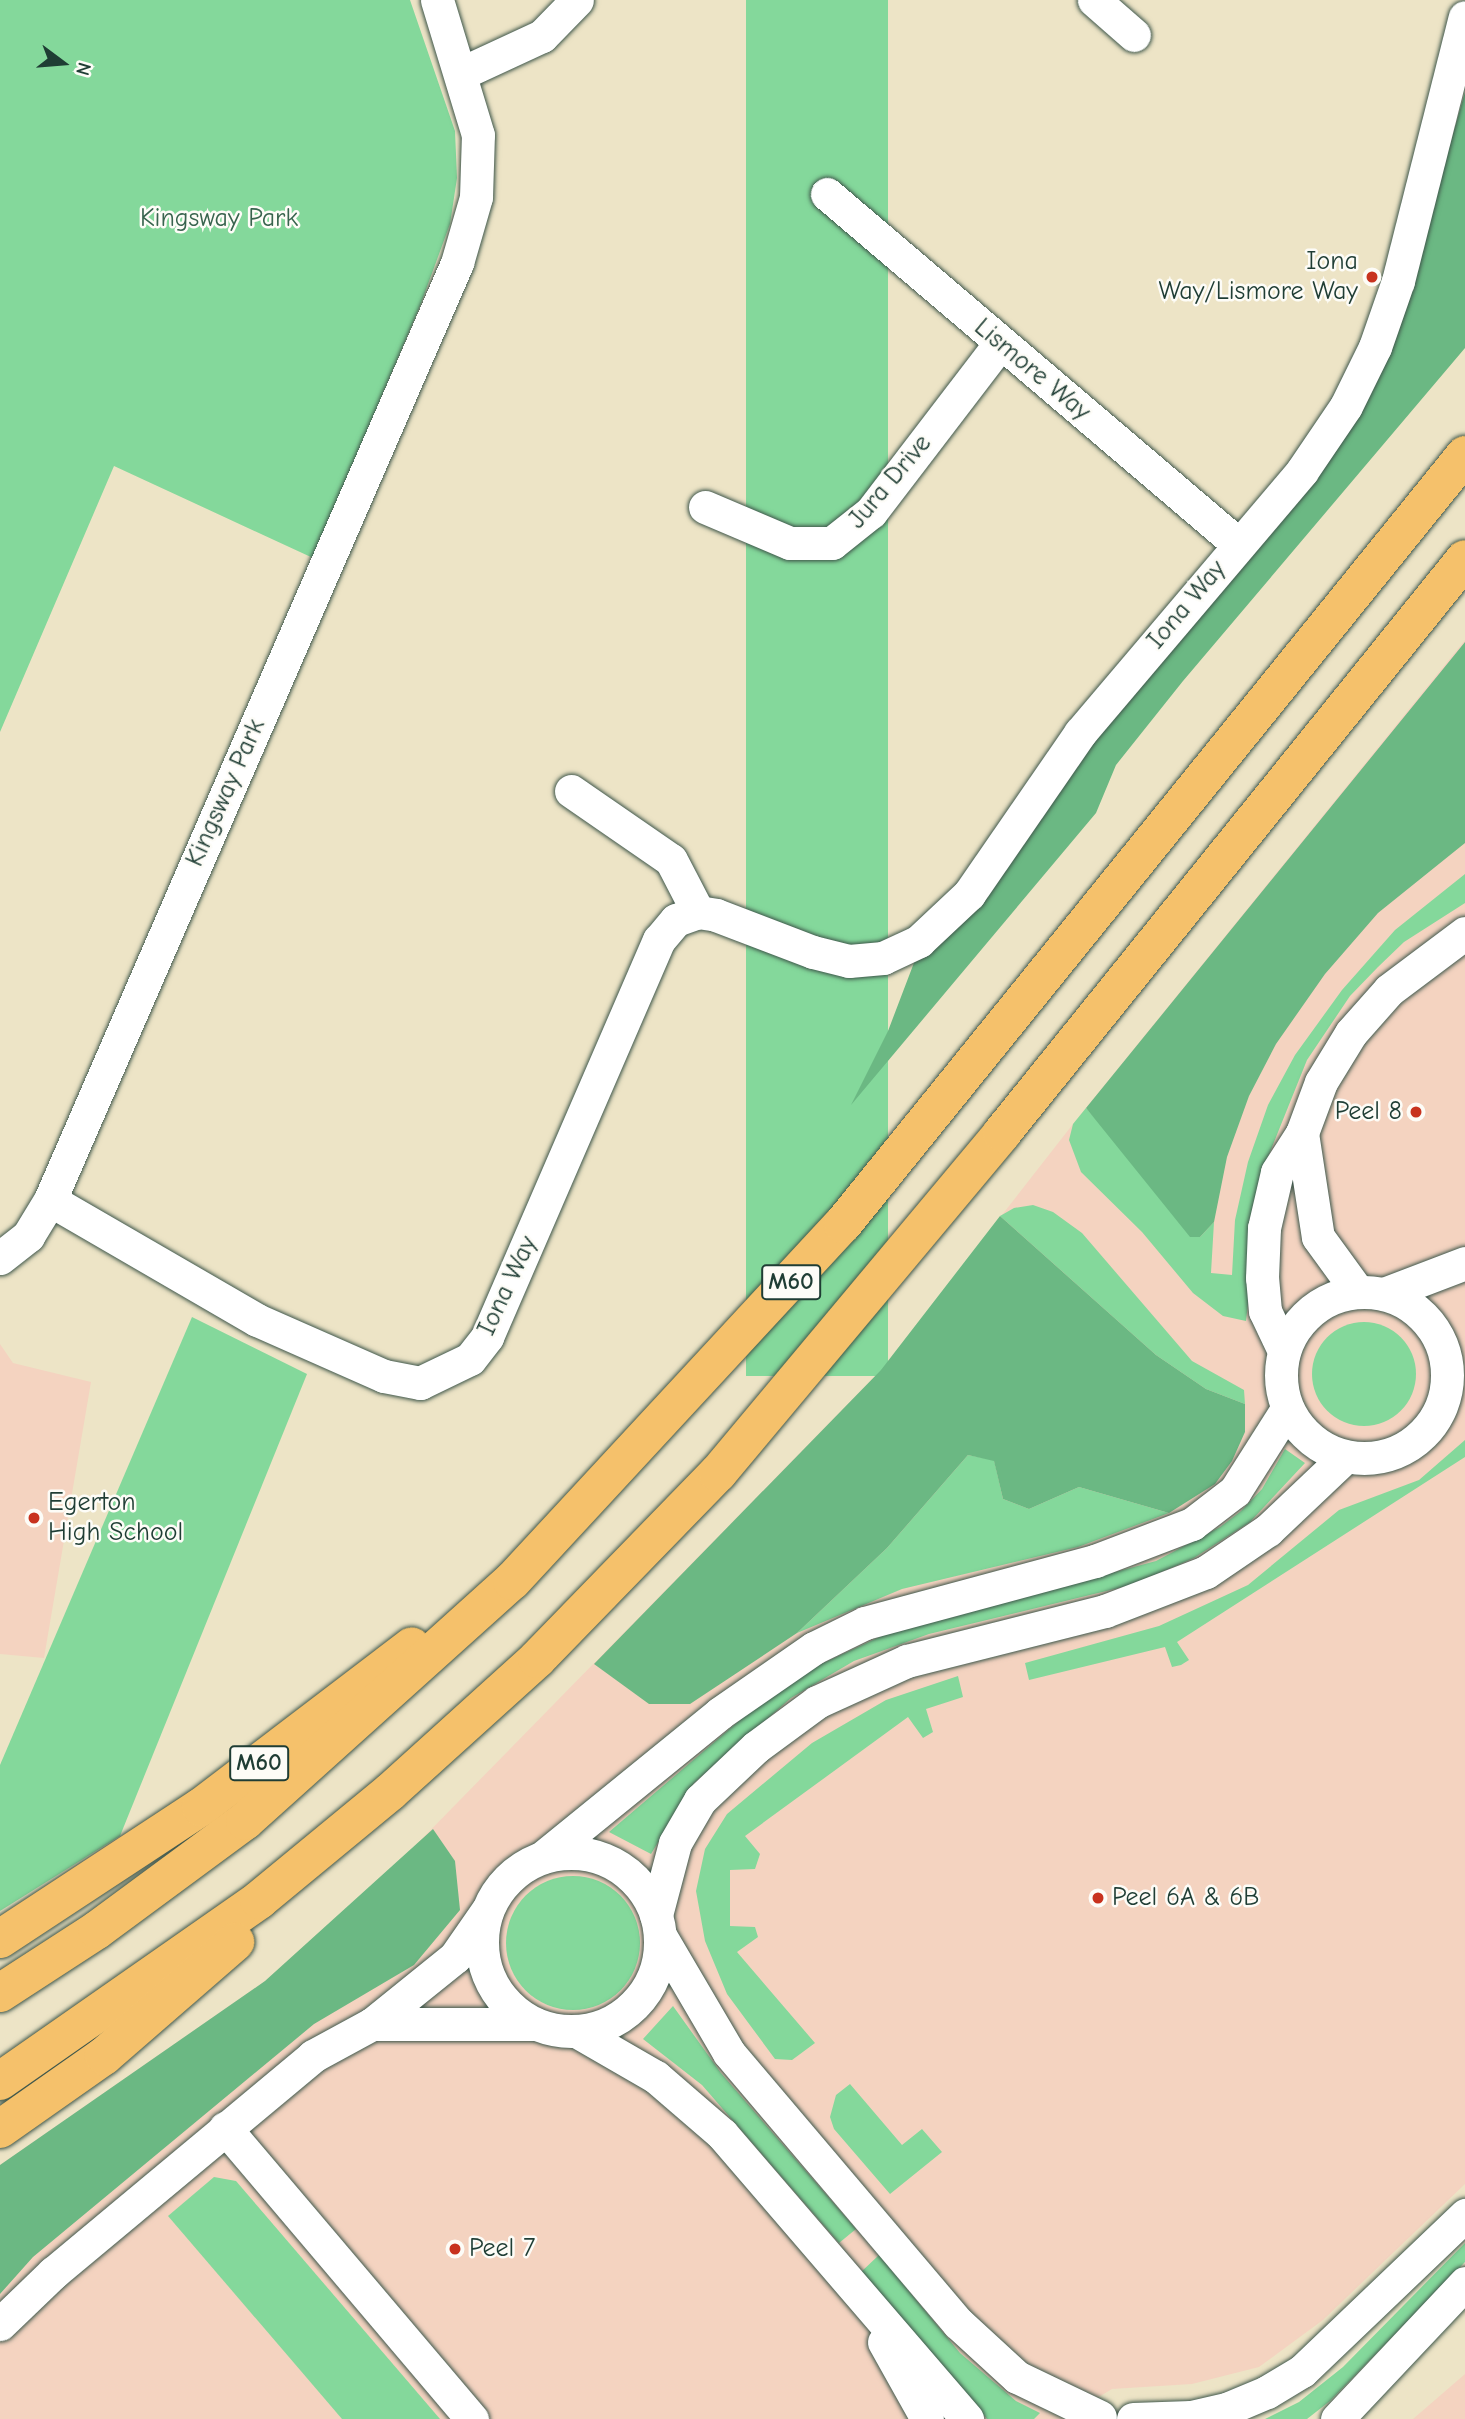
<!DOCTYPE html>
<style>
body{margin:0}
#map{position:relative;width:1465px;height:2419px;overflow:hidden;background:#ede4c6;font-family:"Comic Neue",sans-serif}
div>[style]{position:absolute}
.built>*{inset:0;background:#f4d3c0}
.green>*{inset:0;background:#84d89b;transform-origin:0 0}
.round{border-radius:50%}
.forest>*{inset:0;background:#6bb883}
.roads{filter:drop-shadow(0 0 2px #3e564a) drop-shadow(0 0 2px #3e564a)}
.minor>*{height:33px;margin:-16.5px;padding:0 16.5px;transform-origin:16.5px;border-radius:16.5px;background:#fff}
.minor>.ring{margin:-16.5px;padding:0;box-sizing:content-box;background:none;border:33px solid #fff;border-radius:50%}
.motorway>*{height:38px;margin:-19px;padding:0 19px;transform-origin:19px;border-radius:19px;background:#f5c16b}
.dots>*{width:19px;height:19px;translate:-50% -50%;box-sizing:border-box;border:4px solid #fdfcf7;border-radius:50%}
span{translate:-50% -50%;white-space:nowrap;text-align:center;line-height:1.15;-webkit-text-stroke:5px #fdfcf7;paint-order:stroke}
.shield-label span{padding:2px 5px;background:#fdfcf7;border:2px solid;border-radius:5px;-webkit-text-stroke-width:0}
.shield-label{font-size:24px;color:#1f3d34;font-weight:700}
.park-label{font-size:26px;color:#38644e}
.poi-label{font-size:26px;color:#1f3d34}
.right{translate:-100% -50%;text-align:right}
.left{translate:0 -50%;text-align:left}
.street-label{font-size:26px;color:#1f3d34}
.north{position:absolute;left:28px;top:28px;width:70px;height:70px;-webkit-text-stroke:5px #fdfcf7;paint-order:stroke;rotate:106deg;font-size:19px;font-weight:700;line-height:28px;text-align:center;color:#1f3d34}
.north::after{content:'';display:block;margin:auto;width:24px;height:32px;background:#1f3d34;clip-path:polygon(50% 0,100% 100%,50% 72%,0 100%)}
</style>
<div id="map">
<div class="built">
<i style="clip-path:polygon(1465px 640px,1465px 2184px,1323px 2320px,1259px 2367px,1192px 2384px,1112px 2389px,1062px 2419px,0 2419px,0 2165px,265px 1981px,411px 1850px,881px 1370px,1073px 1124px)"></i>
<i style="clip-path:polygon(0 1344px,13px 1363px,91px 1382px,44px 1658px,0 1654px)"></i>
<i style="clip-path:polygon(1465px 2374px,1465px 2419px,1413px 2419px)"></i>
</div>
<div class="green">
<i style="clip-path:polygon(0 0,410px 0,455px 131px,457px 178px,450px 224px,420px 306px,313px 558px,114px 466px,0 732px)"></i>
<i style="left:746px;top:0;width:142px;height:1376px"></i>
<i style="clip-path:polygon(1465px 874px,1465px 903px,1404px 942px,1378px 967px,1350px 996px,1307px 1060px,1264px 1167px,1246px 1321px,1223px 1316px,1193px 1293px,1142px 1232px,1081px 1172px,1069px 1140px,1073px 1124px,1086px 1108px,1200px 1237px,1214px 1222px,1211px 1273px,1232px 1275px,1235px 1220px,1248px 1162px,1268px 1105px,1295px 1055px,1342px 990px,1395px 930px)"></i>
<i style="clip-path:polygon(1033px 1205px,1053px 1212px,1082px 1233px,1192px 1361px,1244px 1390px,1245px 1404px,1206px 1389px,1156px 1355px,1000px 1216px,1014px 1208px)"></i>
<i style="clip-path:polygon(192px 1317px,307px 1374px,120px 1836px,0 1911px,0 1765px)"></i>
<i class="round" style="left:1312px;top:1322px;width:104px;height:104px"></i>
<i style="clip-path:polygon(1465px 1440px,1465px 1457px,1177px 1642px,1189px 1660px,1181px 1665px,1172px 1667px,1165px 1647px,1029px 1680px,1025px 1663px,1159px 1626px,1248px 1585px,1339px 1510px,1419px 1480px)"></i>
<i style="clip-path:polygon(1285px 1449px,1305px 1463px,1250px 1522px,1194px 1558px,1131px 1585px,929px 1634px,854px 1661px,791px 1698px,694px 1783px,651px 1854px,609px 1832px,753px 1709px,819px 1665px,886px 1634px,1156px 1561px,1220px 1527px,1241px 1511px,1262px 1489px)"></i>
<i style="clip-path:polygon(968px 1455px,994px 1460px,1003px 1499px,1029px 1509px,1079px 1487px,1169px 1513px,1078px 1547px,902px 1589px,797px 1633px,887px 1548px)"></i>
<i style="clip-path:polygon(958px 1676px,963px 1697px,926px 1709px,933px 1732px,923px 1738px,908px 1717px,745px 1836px,760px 1854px,755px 1869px,730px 1870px,730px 1926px,755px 1927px,758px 1937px,737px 1952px,815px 2043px,792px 2060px,775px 2059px,727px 1994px,705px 1941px,696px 1891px,705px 1849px,727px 1814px,812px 1743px,886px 1700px)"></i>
<i class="round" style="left:506px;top:1876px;width:134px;height:134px"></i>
<i style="clip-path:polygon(673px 2006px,721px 2073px,856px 2229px,839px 2243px,702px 2085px,643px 2039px)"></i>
<i style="clip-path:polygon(850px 2084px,902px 2145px,922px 2129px,942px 2152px,890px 2194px,834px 2129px,830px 2117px,836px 2095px)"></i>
<i style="clip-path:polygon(214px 2177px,236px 2181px,440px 2419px,342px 2419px,168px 2216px)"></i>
<i style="clip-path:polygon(1465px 2243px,1465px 2262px,1330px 2401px,1307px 2419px,1265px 2419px,1299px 2402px,1343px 2367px)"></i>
<i style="clip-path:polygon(879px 2255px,960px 2353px,1016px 2401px,1040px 2413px,1034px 2419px,987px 2419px,861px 2272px)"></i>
</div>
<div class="forest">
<i style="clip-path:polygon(1465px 92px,1465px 348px,1183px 681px,1116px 765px,1096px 813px,851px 1105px,888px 1031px,920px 947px,1083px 739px,1312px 470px,1417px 260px)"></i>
<i style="clip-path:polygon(1465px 642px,1465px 843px,1378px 913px,1325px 974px,1276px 1044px,1249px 1096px,1227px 1157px,1214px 1222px,1200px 1237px,1190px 1237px,1086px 1108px)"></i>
<i style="clip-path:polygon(1000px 1216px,1156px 1355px,1206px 1389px,1245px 1404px,1245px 1432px,1232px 1461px,1215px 1484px,1169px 1513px,1079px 1487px,1029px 1509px,1003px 1499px,994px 1461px,968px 1455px,887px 1548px,797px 1633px,690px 1704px,649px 1704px,594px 1664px,881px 1370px)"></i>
<i style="clip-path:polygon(433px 1829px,455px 1861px,460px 1910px,414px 1965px,314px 2024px,33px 2257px,0 2294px,0 2165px,265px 1981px)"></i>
</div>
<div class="roads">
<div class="minor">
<i style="left:1094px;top:0;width:53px;rotate:41.2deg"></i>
<i style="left:462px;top:73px;width:88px;rotate:-24.8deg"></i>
<i style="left:542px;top:36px;width:50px;rotate:-45.8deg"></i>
<i style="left:827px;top:194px;width:540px;rotate:40.42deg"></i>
<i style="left:705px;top:507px;width:92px;rotate:23deg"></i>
<i style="left:790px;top:543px;width:42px"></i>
<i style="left:832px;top:543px;width:50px;rotate:-38.5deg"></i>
<i style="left:871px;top:512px;width:213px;rotate:-52.6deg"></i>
<i style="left:571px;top:791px;width:121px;rotate:34.6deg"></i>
<i style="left:671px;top:860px;width:59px;rotate:62.6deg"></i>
<i style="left:1302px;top:1133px;width:105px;rotate:81.3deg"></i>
<i style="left:1318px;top:1237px;width:68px;rotate:54deg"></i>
<i style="left:50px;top:1200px;width:239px;rotate:30.1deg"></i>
<i style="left:257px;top:1320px;width:139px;rotate:23.8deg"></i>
<i style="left:384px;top:1376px;width:37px;rotate:11deg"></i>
<i style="left:420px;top:1383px;width:55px;rotate:-25.6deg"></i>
<i style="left:470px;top:1359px;width:28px;rotate:-52deg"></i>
<i style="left:487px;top:1337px;width:433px;rotate:-66.6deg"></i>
<i style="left:659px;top:940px;width:26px;rotate:-50deg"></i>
<i style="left:676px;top:920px;width:23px;rotate:-20deg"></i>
<i style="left:698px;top:912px;width:18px;rotate:9deg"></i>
<i style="left:716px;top:915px;width:104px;rotate:20.9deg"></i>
<i style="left:813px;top:952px;width:37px;rotate:14deg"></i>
<i style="left:849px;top:961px;width:34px;rotate:-5deg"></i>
<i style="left:883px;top:958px;width:40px;rotate:-25deg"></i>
<i style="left:919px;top:941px;width:69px;rotate:-43.2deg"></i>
<i style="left:969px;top:894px;width:196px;rotate:-55.4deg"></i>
<i style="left:1080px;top:733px;width:343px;rotate:-49.7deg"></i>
<i style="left:1302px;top:471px;width:78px;rotate:-55.9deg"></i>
<i style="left:1346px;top:406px;width:66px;rotate:-63.8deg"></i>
<i style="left:1375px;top:347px;width:70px;rotate:-70.8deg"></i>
<i style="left:1398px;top:281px;width:272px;rotate:-75.8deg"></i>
<i style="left:0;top:1258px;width:36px;rotate:-38deg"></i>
<i style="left:28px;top:1236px;width:42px;rotate:-58.6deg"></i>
<i style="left:50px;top:1200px;width:1022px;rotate:-66.52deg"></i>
<i style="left:457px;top:263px;width:69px;rotate:-73.9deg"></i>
<i style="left:476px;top:197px;width:62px;rotate:-88.2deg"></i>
<i style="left:478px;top:135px;width:141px;rotate:-106.9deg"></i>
<i class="ring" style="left:1281px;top:1292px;width:133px;height:133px"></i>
<i style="left:1384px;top:1294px;width:87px;rotate:-20.9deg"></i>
<i style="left:1284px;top:1351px;width:44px;rotate:-115.4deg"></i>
<i style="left:1265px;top:1311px;width:33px;rotate:-95deg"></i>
<i style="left:1262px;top:1278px;width:50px;rotate:-87.7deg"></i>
<i style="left:1264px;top:1228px;width:57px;rotate:-76.9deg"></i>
<i style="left:1277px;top:1172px;width:46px;rotate:-57.3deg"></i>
<i style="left:1302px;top:1133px;width:54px;rotate:-69.6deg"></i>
<i style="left:1321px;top:1082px;width:57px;rotate:-58.5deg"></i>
<i style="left:1351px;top:1033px;width:57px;rotate:-48.5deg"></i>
<i style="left:1389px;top:990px;width:95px;rotate:-36.9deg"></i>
<i class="ring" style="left:482px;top:1853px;width:145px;height:145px"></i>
<i style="left:543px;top:1857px;width:228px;rotate:-39.1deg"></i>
<i style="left:720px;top:1713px;width:114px;rotate:-34.7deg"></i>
<i style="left:814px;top:1648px;width:57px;rotate:-26.1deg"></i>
<i style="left:865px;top:1623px;width:238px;rotate:-15.1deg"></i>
<i style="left:1095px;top:1561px;width:104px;rotate:-20.9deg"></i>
<i style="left:1192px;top:1524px;width:54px;rotate:-37.5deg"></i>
<i style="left:1235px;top:1491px;width:97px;rotate:-57.6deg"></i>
<i style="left:656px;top:1915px;width:74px;rotate:-75.2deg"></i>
<i style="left:675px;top:1843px;width:50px;rotate:-59.8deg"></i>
<i style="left:700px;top:1800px;width:77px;rotate:-43.4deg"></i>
<i style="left:756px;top:1747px;width:76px;rotate:-36.4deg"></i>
<i style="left:817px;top:1702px;width:99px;rotate:-24.5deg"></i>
<i style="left:907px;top:1661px;width:204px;rotate:-14.2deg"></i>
<i style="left:1105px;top:1611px;width:108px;rotate:-21.1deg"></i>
<i style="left:1206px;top:1572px;width:75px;rotate:-34.1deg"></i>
<i style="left:1268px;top:1530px;width:106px;rotate:-43.5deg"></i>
<i style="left:661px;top:1937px;width:134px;rotate:59.6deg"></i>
<i style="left:729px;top:2053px;width:354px;rotate:49.7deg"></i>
<i style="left:958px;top:2323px;width:80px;rotate:42.5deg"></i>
<i style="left:1017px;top:2377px;width:92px;rotate:25.7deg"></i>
<i style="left:372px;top:2024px;width:163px"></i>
<i style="left:578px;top:2032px;width:90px;rotate:30deg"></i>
<i style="left:656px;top:2077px;width:87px;rotate:40.8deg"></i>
<i style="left:722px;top:2134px;width:376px;rotate:49.3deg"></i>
<i style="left:225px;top:2128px;width:382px;rotate:49.7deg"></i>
<i style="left:0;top:2324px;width:74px;rotate:-43.9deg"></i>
<i style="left:53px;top:2273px;width:339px;rotate:-39.8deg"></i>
<i style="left:313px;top:2056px;width:67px;rotate:-28.5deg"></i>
<i style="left:372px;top:2024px;width:107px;rotate:-38.9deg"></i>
<i style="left:455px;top:1957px;width:56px;rotate:-55.2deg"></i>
<i style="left:884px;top:2342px;width:88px;rotate:60.8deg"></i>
<i style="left:1133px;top:2419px;width:58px;rotate:-2deg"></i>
<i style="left:1191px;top:2417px;width:39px;rotate:-13deg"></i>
<i style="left:1229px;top:2408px;width:41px;rotate:-22.8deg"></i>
<i style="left:1267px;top:2392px;width:41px;rotate:-31deg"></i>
<i style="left:1302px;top:2371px;width:226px;rotate:-43.7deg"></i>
<i style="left:1337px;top:2419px;width:187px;rotate:-46.7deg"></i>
</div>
<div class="motorway">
<i style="left:0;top:1939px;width:240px;rotate:-33.3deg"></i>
<i style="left:201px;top:1807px;width:265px;rotate:-37.3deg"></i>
<i style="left:0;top:1993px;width:116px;rotate:-33deg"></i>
<i style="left:97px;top:1930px;width:184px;rotate:-36.4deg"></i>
<i style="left:245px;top:1821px;width:359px;rotate:-42deg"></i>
<i style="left:512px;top:1581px;width:487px;rotate:-47.2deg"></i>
<i style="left:843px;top:1224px;width:989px;rotate:-51.03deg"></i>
<i style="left:0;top:2081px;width:316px;rotate:-34.9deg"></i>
<i style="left:259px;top:1900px;width:170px;rotate:-39.5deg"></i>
<i style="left:390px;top:1792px;width:198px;rotate:-42.1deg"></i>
<i style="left:537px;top:1659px;width:260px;rotate:-45.8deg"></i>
<i style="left:718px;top:1473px;width:443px;rotate:-50.1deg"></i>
<i style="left:1002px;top:1133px;width:737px;rotate:-51.11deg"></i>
<i style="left:0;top:2129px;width:127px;rotate:-35.1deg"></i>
<i style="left:104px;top:2056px;width:174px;rotate:-41deg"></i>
</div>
</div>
<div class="dots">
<i style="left:1372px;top:277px;background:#c8321e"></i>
<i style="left:1416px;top:1112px;background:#c8321e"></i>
<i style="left:34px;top:1518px;background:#c8321e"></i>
<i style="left:1098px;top:1898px;background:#c8321e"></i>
<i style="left:455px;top:2249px;background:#c8321e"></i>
</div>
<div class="shield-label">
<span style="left:791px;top:1282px">M60</span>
<span style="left:259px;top:1763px">M60</span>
</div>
<div class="park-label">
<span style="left:219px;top:219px">Kingsway Park</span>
</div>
<div class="poi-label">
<span class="right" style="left:1358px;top:277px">Iona<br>Way/Lismore Way</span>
<span class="right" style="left:1402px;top:1112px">Peel 8</span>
<span class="left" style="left:48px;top:1518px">Egerton<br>High School</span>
<span class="left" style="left:1112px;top:1898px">Peel 6A &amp; 6B</span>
<span class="left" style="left:469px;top:2249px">Peel 7</span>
</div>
<div class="street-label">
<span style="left:1032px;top:370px;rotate:40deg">Lismore Way</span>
<span style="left:890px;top:482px;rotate:-50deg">Jura Drive</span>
<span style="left:1187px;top:605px;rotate:-50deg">Iona Way</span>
<span style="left:226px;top:793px;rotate:-66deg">Kingsway Park</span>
<span style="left:508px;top:1286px;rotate:-65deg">Iona Way</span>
</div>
<div class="north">N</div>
</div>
